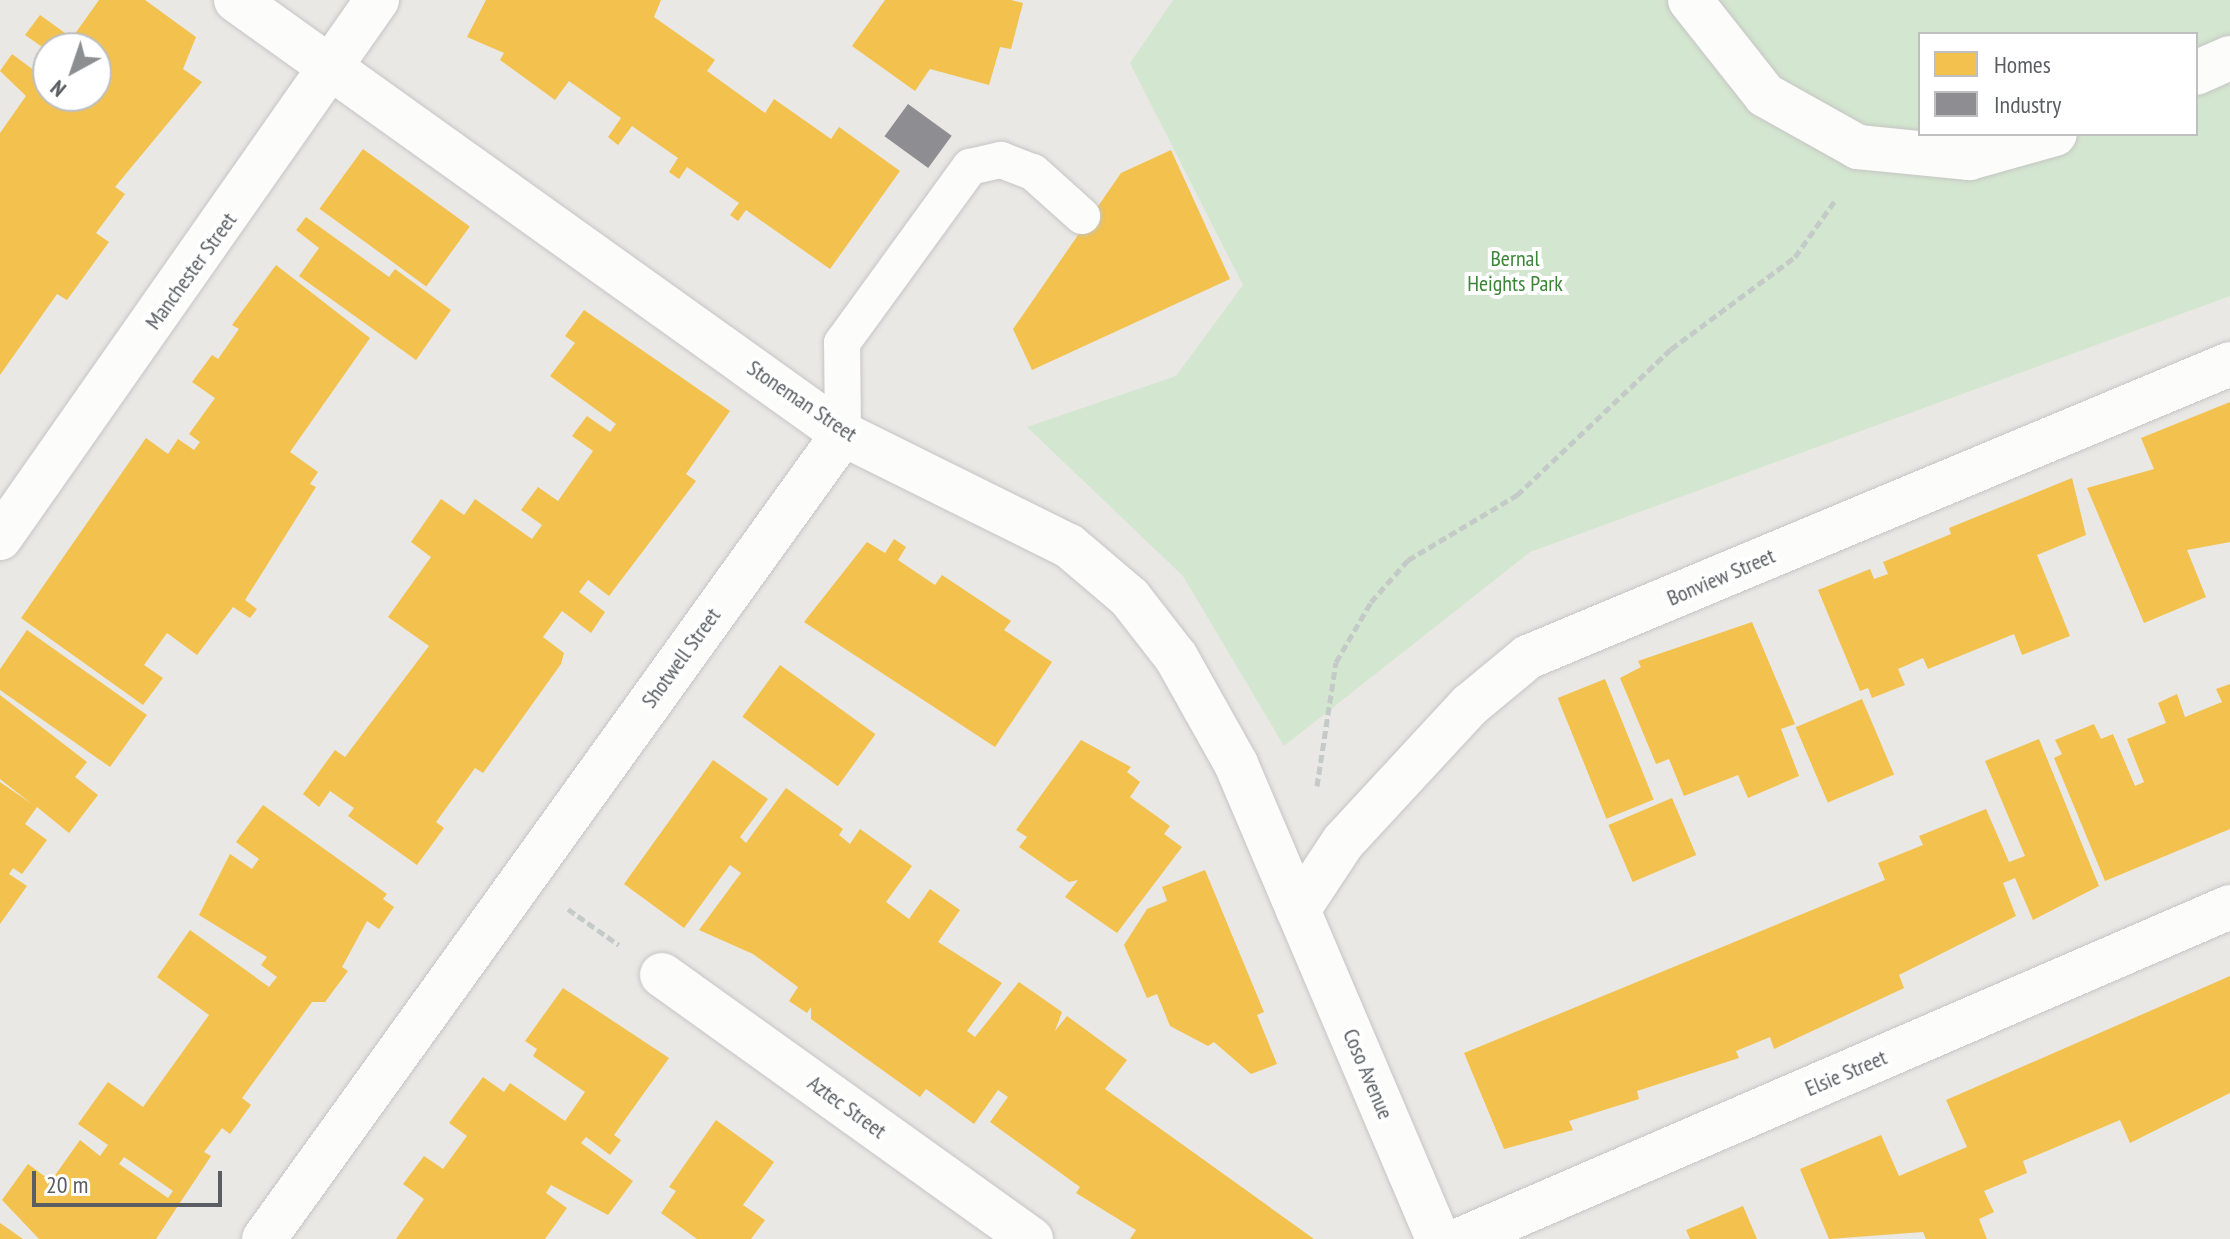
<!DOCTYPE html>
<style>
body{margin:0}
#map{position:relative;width:2230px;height:1239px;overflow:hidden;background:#eae8e4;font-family:"PT Sans Narrow",sans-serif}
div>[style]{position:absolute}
.green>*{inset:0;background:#d3e6cf}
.homes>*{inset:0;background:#f2c14e;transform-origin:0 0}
.industry>*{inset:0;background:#8d8d92;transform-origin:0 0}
.path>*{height:5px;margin-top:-2.5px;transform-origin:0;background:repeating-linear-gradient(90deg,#c4cac7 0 8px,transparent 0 12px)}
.roads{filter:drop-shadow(0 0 2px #c5c5c4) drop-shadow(0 0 2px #c5c5c4)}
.lane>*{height:36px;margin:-18px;padding:0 18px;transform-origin:18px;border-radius:18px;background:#fcfcfb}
.street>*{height:44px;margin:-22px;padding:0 22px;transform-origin:22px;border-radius:22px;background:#fcfcfb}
span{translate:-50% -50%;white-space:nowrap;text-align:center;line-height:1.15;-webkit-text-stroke:8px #fff;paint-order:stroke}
.park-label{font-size:22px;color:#3a8536}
.street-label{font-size:22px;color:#5a5e62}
.legend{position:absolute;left:1918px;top:32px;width:280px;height:104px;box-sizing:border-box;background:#fff;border:2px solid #bdbfc0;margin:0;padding:10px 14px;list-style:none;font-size:24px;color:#5a5e62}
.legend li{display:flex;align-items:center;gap:16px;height:40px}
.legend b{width:40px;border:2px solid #bdbfc0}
.north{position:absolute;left:32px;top:32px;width:80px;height:80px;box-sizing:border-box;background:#fff;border:2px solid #bdbfc0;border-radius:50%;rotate:220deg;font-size:22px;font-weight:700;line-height:32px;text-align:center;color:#5a5e62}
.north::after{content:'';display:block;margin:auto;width:28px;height:36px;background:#8c8e90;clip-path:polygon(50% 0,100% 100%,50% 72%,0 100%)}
.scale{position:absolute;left:32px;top:1171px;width:190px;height:36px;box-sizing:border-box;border:4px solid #5a5e62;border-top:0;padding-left:10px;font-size:24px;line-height:28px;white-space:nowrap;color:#5a5e62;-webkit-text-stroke:6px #fff;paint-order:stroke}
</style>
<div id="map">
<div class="green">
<i style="clip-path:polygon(evenodd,1173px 0,2230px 0,2230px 296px,1530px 552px,1284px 746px,1183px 576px,1027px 427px,1176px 376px,1243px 285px,1130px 63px,1173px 0,1920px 34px,2196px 34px,2196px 134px,1920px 134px,1920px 34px)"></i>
</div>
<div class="homes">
<i style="clip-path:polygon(99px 0,145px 0,196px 37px,183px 69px,202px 82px,115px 187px,125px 194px,96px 233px,109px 242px,67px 300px,57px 294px,0 375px,0 133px,26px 96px,0 71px,12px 54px,39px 74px,48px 62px,48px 96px,96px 96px,96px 48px,48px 51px,25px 35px,40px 15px,72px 38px)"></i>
<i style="clip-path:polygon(486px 0,661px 0,654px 17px,715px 60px,707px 71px,765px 113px,774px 99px,831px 139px,839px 127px,900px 171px,830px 269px,746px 210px,738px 221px,730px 215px,739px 203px,687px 167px,679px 179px,669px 172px,678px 158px,632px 126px,618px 145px,608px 137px,621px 118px,569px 81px,555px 100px,500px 60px,504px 53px,467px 37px)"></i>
<i style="clip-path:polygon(885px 0,1011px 0,1023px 3px,1011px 49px,1000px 47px,989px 85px,930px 69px,915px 91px,852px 46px)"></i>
<i style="left:363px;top:149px;width:132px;height:74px;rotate:36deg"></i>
<i style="clip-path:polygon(1171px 150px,1230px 279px,1032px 370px,1013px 329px,1121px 173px)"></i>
<i style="clip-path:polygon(306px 217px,389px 277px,395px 269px,451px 310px,416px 360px,299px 276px,319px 248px,296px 230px)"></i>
<i style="clip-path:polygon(276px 265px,370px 338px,290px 452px,318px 472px,310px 484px,316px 487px,245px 600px,257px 609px,250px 618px,233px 607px,197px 655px,167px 633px,144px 665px,163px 678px,143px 705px,21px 618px,146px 438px,168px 454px,178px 439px,194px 450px,200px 442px,189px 434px,215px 398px,192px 382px,212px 355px,218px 359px,239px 329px,232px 325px)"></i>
<i style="clip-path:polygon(584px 310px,730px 411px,686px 474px,696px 481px,609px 596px,588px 580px,579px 592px,605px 612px,591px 633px,562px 611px,543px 637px,564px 653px,561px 664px,483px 773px,475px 768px,436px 822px,444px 828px,417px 865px,348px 816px,354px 808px,330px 791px,319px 807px,303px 794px,335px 750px,345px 757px,429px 646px,388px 617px,431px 557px,411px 542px,441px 499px,464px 515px,475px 499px,532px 539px,542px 525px,521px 510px,538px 487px,558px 501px,593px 451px,572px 436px,587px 416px,610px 432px,616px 424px,550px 376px,575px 343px,565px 336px)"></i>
<i style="clip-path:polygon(2230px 402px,2230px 542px,2187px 550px,2206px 597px,2144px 623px,2087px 488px,2154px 469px,2141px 438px)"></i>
<i style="clip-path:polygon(2072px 478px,2086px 535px,2037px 555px,2070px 636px,2022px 655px,2014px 634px,1928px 669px,1923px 658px,1898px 669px,1905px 685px,1872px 698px,1868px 688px,1860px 691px,1818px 590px,1870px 569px,1874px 579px,1888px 574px,1883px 562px,1951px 534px,1949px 528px)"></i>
<i style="clip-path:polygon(894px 539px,906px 547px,898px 560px,935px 585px,942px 575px,1011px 621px,1004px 630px,1052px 662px,995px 747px,804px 622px,867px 542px,885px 553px)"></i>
<i style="clip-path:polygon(1752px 622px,1795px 724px,1781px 729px,1799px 776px,1748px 798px,1738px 775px,1684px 796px,1669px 759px,1656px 764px,1620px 678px,1641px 667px,1638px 661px)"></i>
<i style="clip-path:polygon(27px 630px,147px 715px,110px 767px,0 690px,0 669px)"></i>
<i style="left:780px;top:665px;width:118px;height:64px;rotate:36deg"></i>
<i style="left:1605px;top:679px;width:130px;height:51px;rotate:68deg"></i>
<i style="clip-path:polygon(2230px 684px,2230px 829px,2105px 881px,2054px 758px,2062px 754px,2055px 740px,2094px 724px,2101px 739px,2113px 734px,2135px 786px,2144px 782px,2127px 739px,2166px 723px,2158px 703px,2177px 694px,2185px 717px,2222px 702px,2216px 689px)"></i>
<i style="clip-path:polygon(0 695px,87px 762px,75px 777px,98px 795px,69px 833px,37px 807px,25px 824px,47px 840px,22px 874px,13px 868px,9px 874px,27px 886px,0 924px,0 782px,32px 804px,0 779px)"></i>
<i style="left:1862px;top:699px;width:82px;height:72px;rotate:67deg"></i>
<i style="clip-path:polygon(2039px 739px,2099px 886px,2033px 920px,2015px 878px,2003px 883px,2016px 916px,1899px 975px,1904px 988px,1774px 1049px,1770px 1037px,1736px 1051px,1739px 1058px,1637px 1091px,1639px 1099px,1569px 1121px,1573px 1130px,1504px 1149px,1464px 1053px,1885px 880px,1878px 863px,1923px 845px,1919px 836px,1986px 809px,2009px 862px,2025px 856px,1985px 761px)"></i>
<i style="clip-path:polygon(1081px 740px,1131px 767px,1127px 772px,1140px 782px,1130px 797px,1170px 826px,1164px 834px,1182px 847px,1117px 933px,1065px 897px,1078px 880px,1069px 882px,1019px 847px,1027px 837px,1016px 830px)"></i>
<i style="clip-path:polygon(713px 760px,768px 799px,740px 837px,746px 843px,786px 788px,843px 829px,839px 835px,850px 844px,860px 829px,912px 866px,886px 902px,909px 919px,930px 889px,960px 910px,938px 942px,1002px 983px,967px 1031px,975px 1037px,1019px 982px,1062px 1012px,1055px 1031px,1067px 1016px,1127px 1060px,1105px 1089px,1314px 1239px,1130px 1239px,1136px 1230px,1076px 1193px,1080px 1187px,990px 1122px,1008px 1097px,998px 1090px,974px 1124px,926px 1089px,920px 1097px,811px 1019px,811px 1007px,807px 1013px,789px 1001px,798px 987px,753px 954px,699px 930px,741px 873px,730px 865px,684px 928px,624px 884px)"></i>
<i style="left:1672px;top:798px;width:62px;height:69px;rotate:67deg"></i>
<i style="clip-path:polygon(evenodd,263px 805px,387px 894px,383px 899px,394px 907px,379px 929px,367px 921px,342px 967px,348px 971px,325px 1002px,312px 1002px,242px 1098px,251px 1105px,230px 1134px,222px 1128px,204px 1152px,211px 1156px,156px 1239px,39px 1239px,2px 1200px,28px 1164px,51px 1181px,80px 1140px,100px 1156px,108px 1145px,78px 1124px,108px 1082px,143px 1107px,209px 1015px,157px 977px,190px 930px,269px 987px,277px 977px,261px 965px,267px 957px,199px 915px,230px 854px,252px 869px,259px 859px,236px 842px,263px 805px,124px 1157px,173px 1191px,168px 1198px,119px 1164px,124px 1157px)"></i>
<i style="clip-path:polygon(1205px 870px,1264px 1012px,1257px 1015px,1277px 1064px,1251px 1074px,1214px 1042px,1208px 1046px,1170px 1026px,1157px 994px,1147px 998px,1124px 945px,1147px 909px,1167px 901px,1162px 887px)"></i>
<i style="clip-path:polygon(2230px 976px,2230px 1093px,2130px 1143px,2120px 1120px,2023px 1161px,2027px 1173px,1984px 1191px,1994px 1212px,1979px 1219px,1987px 1239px,1926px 1239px,1923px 1232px,1829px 1239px,1800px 1169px,1881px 1135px,1899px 1176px,1967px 1147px,1946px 1100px)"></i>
<i style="clip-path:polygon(563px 988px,669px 1058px,614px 1135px,621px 1140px,610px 1155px,586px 1137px,581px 1143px,633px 1181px,608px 1215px,551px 1185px,546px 1193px,567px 1208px,545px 1239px,396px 1239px,424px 1199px,403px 1184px,424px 1156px,443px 1169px,467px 1136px,449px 1123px,483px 1077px,504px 1092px,510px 1083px,565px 1121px,585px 1092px,533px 1056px,537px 1049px,525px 1041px)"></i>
<i style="clip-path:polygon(716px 1120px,774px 1162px,743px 1205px,765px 1220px,751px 1239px,697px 1239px,661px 1213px,676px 1191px,669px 1187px)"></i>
<i style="clip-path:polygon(1743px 1206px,1757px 1239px,1690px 1239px,1686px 1230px)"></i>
<i style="clip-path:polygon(0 1223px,23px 1239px,0 1239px)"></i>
</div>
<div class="industry">
<i style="left:908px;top:104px;width:54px;height:40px;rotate:36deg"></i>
</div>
<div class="path">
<i style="left:1317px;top:786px;width:125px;rotate:-81.3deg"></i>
<i style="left:1336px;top:662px;width:69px;rotate:-59.7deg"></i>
<i style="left:1371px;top:602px;width:56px;rotate:-48.6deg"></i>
<i style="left:1408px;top:560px;width:127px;rotate:-30.8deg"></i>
<i style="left:1517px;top:495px;width:212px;rotate:-43.5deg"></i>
<i style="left:1671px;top:349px;width:154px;rotate:-36.6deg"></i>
<i style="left:1795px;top:257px;width:71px;rotate:-54.7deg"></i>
<i style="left:568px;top:909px;width:62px;rotate:35.2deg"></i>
</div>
<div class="roads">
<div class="lane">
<i style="left:843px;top:434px;width:91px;rotate:-90.6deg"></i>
<i style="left:842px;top:343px;width:218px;rotate:-54deg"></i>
<i style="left:970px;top:167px;width:32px;rotate:-13deg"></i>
<i style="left:1001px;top:160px;width:34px;rotate:21deg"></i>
<i style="left:1033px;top:172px;width:66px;rotate:41.9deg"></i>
</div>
<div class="street">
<i style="left:236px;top:0;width:746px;rotate:35.56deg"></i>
<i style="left:843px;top:434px;width:252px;rotate:26.4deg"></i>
<i style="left:1069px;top:546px;width:80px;rotate:40.4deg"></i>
<i style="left:1130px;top:598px;width:75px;rotate:52.1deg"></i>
<i style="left:1176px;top:657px;width:123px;rotate:60.7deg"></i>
<i style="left:1236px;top:764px;width:516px;rotate:66.96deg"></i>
<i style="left:1690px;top:0;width:121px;rotate:51.7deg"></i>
<i style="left:1765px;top:95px;width:107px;rotate:29.2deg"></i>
<i style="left:1858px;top:147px;width:112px;rotate:5.7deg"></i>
<i style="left:1969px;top:158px;width:89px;rotate:-15.6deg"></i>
<i style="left:2196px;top:73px;width:37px;rotate:-24deg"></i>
<i style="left:0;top:538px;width:657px;rotate:-54.98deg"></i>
<i style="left:1298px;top:910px;width:82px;rotate:-56.5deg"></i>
<i style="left:1343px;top:842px;width:187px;rotate:-47.2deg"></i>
<i style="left:1470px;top:705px;width:75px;rotate:-39.6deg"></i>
<i style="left:1528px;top:657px;width:761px;rotate:-22.65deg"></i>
<i style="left:662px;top:975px;width:454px;rotate:35.6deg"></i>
<i style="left:264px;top:1239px;width:992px;rotate:-54.27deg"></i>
<i style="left:1462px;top:1239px;width:837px;rotate:-23.38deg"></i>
</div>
</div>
<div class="park-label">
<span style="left:1515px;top:271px">Bernal<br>Heights Park</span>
</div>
<div class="street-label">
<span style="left:191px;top:271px;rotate:-54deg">Manchester Street</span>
<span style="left:802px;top:401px;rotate:34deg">Stoneman Street</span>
<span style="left:1721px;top:577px;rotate:-23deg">Bonview Street</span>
<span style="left:681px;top:658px;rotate:-54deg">Shotwell Street</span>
<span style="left:1846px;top:1073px;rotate:-23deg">Elsie Street</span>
<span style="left:1368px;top:1074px;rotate:67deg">Coso Avenue</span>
<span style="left:847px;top:1107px;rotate:36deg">Aztec Street</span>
</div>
<ul class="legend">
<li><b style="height:22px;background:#f2c14e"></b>Homes</li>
<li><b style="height:22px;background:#8d8d92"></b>Industry</li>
</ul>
<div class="north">N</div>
<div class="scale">20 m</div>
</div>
